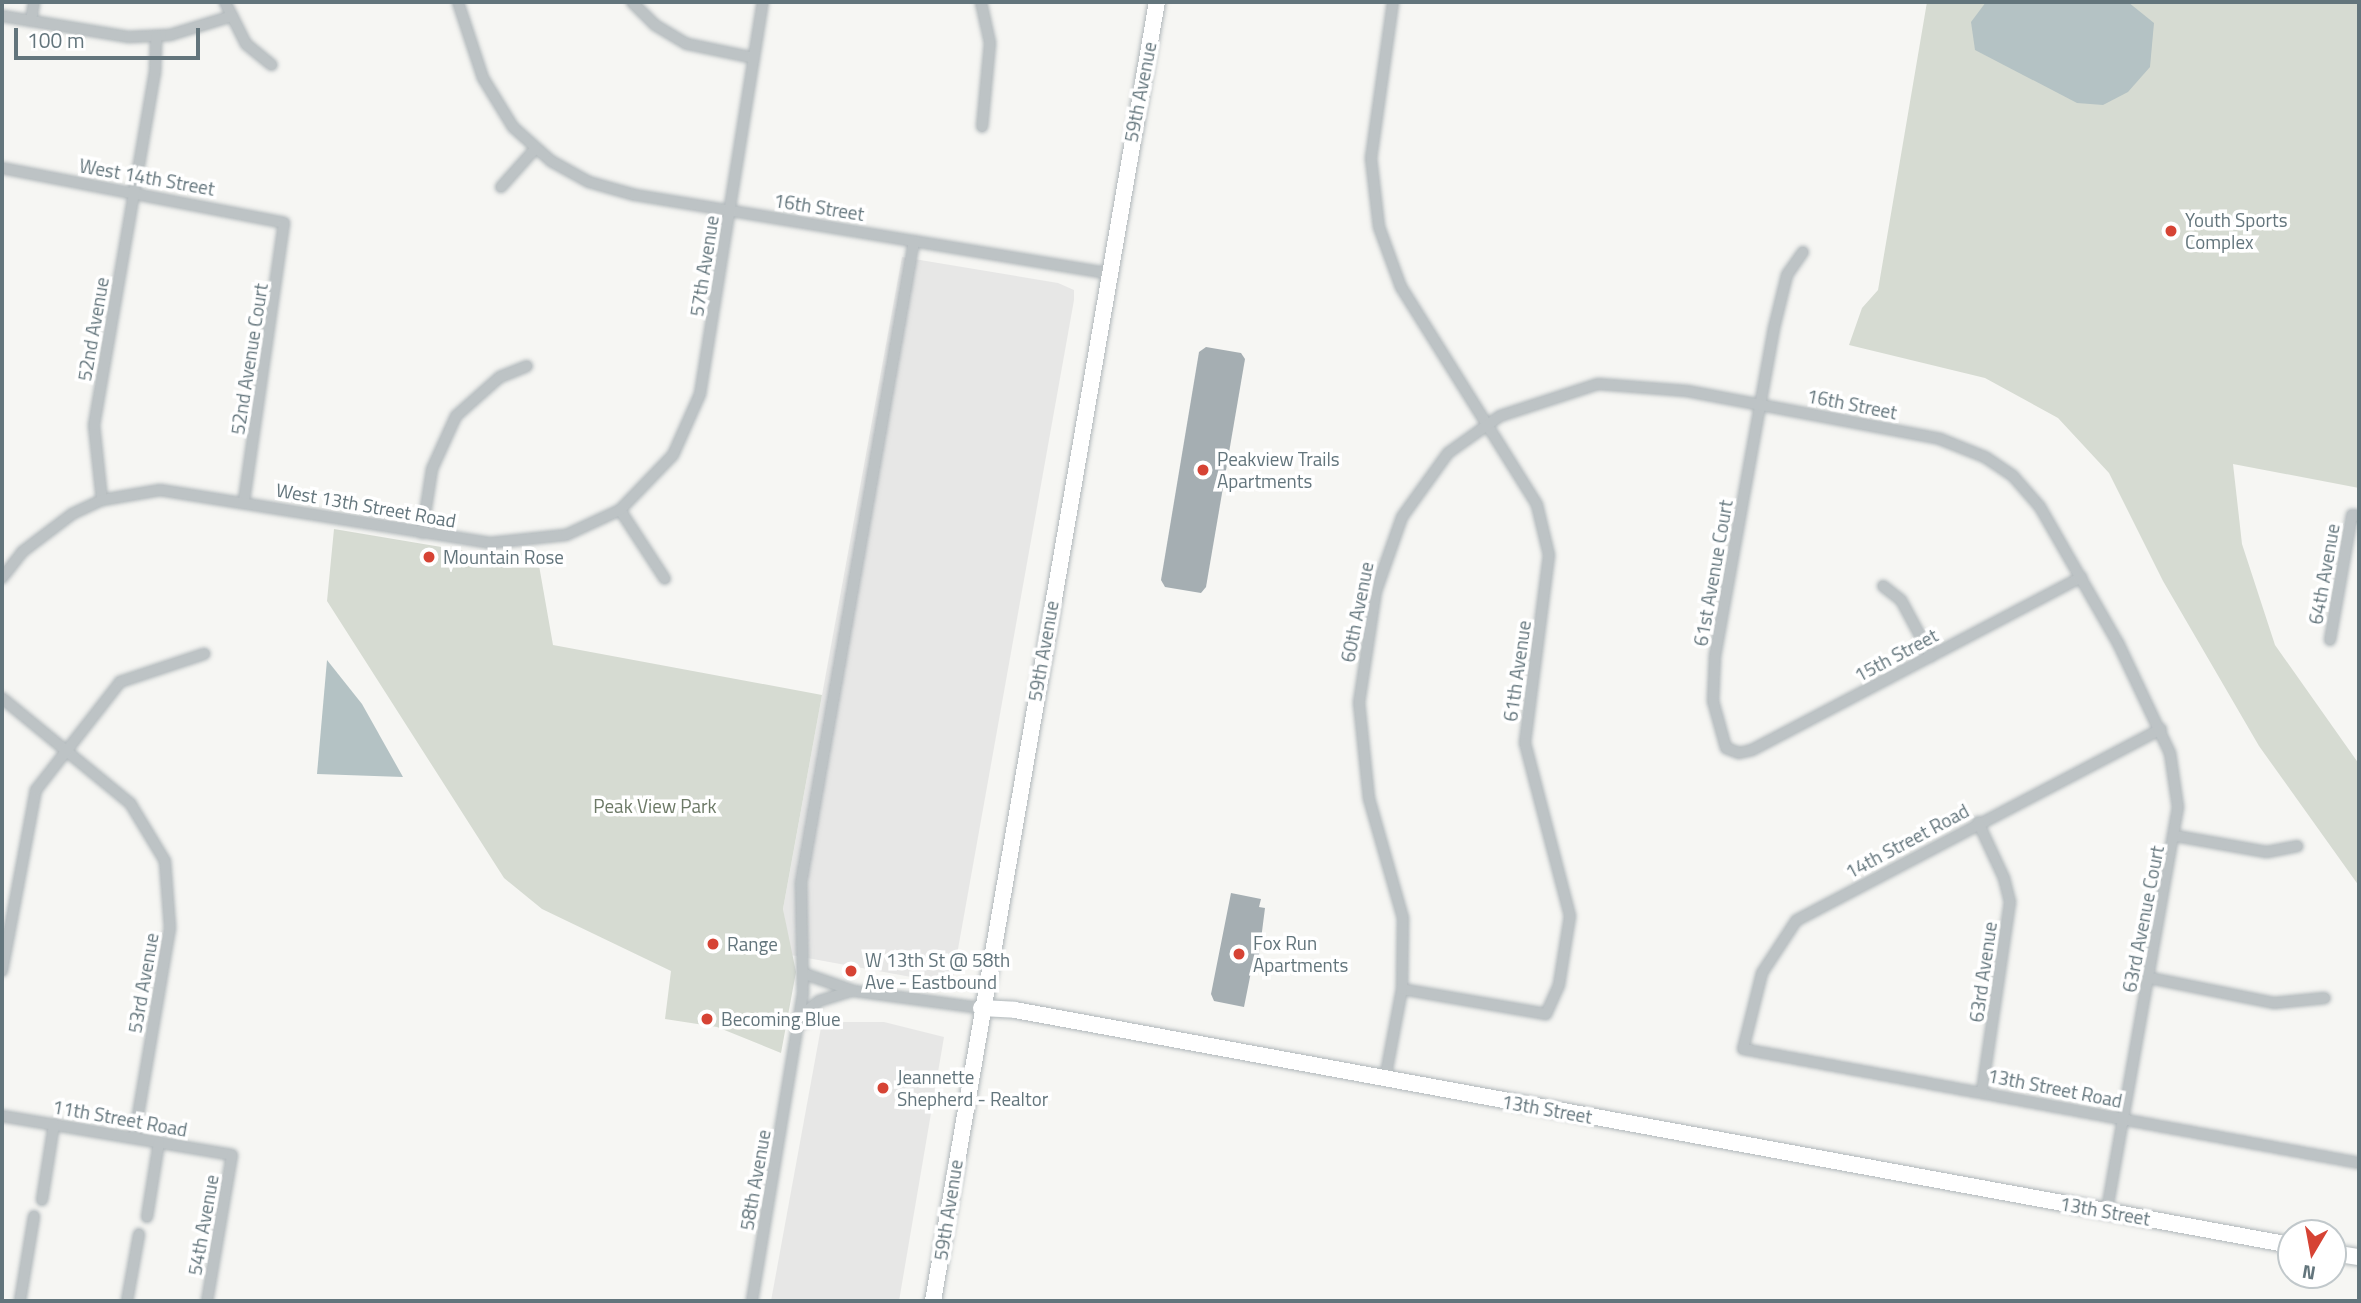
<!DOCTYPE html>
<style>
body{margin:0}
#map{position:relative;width:2361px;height:1303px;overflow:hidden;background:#f6f6f3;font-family:"Titillium Web",sans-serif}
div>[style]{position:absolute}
.built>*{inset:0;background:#e7e7e6}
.green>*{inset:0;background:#d6dbd2}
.water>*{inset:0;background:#b4c2c4}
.building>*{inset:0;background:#a5aeb2}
.roads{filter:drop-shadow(0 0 2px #b0b7ba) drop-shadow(0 0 2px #b0b7ba)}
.street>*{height:10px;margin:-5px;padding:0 5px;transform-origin:5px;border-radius:5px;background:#bdc3c5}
.secondary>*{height:16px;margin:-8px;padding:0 8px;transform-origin:8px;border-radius:8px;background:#fff}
.dots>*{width:19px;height:19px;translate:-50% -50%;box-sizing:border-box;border:4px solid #fff;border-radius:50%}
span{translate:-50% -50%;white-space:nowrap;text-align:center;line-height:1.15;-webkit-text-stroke:7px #fff;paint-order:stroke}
.street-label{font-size:19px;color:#63757c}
.poi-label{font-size:19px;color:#63757c}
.left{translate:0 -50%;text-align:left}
.park-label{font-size:19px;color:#6c7966}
.frame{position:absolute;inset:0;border:4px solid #63757c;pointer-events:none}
.north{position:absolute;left:2277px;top:1219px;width:70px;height:70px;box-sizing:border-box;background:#fff;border:2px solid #c1c8cb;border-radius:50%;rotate:190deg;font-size:19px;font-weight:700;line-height:28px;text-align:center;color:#63757c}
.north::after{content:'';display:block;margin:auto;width:24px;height:32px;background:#d64334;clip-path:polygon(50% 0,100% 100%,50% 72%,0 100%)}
.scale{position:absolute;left:14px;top:28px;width:186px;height:32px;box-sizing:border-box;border:4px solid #63757c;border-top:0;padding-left:9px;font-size:21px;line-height:24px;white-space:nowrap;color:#63757c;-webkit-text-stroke:5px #fff;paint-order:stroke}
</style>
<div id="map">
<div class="built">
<i style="clip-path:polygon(902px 257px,1058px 283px,1074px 290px,1074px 300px,953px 977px,944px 983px,791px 955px,783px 909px)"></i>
<i style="clip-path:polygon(822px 1022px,884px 1022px,944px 1037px,899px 1301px,771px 1301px)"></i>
</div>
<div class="green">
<i style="clip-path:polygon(1927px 2px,2359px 2px,2359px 488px,2233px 464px,2242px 544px,2275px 645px,2359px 764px,2359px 886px,2259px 746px,2163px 581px,2109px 473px,2058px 418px,1985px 378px,1849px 345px,1862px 308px,1878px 290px)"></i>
<i style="clip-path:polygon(334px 529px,477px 553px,537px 554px,553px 645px,822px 695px,783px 909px,796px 972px,781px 1053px,717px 1027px,665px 1019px,671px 971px,542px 909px,504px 878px,327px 601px)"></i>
</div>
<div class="water">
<i style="clip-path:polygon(1986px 2px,2128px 2px,2154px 23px,2150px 67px,2128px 92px,2103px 105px,2077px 103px,1975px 50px,1971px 22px)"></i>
<i style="clip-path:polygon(327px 660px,362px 704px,403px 777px,317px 774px)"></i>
</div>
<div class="building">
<i style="clip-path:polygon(1206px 347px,1241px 353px,1245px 359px,1206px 587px,1201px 593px,1165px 587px,1161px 580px,1199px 352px)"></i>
<i style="clip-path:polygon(1231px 893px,1261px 899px,1259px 907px,1265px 908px,1258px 963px,1253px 962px,1244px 1007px,1214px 1001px,1211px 994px)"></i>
</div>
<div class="roads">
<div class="street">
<i style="left:225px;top:2px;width:47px;rotate:63.4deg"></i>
<i style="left:246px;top:44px;width:33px;rotate:39deg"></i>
<i style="left:458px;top:2px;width:80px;rotate:71.8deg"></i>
<i style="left:483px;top:78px;width:57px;rotate:58.5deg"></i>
<i style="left:513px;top:127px;width:51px;rotate:41.8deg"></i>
<i style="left:551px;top:161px;width:43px;rotate:28.9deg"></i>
<i style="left:589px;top:182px;width:48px;rotate:15.8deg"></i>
<i style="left:635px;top:195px;width:479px;rotate:9.4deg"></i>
<i style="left:632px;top:2px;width:33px;rotate:45deg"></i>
<i style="left:655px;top:25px;width:37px;rotate:31deg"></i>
<i style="left:687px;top:44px;width:68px;rotate:11.8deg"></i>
<i style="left:981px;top:2px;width:42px;rotate:77.6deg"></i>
<i style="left:990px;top:43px;width:84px;rotate:95.4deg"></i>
<i style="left:1393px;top:2px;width:158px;rotate:98deg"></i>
<i style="left:1371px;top:158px;width:69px;rotate:83.4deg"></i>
<i style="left:1379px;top:227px;width:64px;rotate:69.9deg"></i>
<i style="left:1401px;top:287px;width:257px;rotate:58deg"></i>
<i style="left:1537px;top:505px;width:51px;rotate:76.5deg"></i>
<i style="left:1549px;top:555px;width:190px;rotate:97.3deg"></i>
<i style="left:1525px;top:743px;width:179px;rotate:75.4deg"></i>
<i style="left:1570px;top:916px;width:70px;rotate:99.1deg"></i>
<i style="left:1559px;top:985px;width:32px;rotate:114deg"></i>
<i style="left:1546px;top:1014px;width:146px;rotate:-170.2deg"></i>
<i style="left:2px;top:16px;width:129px;rotate:9.4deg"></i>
<i style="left:129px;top:37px;width:41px;rotate:-2.8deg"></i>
<i style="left:170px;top:35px;width:65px;rotate:-17deg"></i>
<i style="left:31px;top:21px;width:19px;rotate:-81deg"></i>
<i style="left:2px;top:168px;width:287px;rotate:11deg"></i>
<i style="left:284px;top:223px;width:281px;rotate:98.2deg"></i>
<i style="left:501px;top:187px;width:51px;rotate:-48.2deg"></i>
<i style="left:1803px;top:252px;width:28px;rotate:125deg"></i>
<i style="left:1787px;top:275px;width:55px;rotate:103.8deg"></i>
<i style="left:1774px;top:328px;width:332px;rotate:100.2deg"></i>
<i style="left:1715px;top:655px;width:46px;rotate:92.5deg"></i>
<i style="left:1713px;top:701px;width:49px;rotate:74.5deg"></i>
<i style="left:1726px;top:748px;width:14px;rotate:21deg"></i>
<i style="left:1739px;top:753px;width:13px;rotate:-13deg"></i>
<i style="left:1752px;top:750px;width:372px;rotate:-27.7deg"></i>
<i style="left:102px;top:500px;width:75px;rotate:-96.1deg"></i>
<i style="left:94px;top:425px;width:357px;rotate:-80.2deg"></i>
<i style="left:155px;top:73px;width:36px;rotate:-88deg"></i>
<i style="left:620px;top:510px;width:82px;rotate:56.9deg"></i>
<i style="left:422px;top:533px;width:65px;rotate:-81.1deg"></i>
<i style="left:432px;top:469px;width:58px;rotate:-65.6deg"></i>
<i style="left:456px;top:416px;width:59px;rotate:-41.6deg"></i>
<i style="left:500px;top:377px;width:29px;rotate:-22deg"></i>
<i style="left:2px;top:578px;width:33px;rotate:-52deg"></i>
<i style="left:22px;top:552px;width:63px;rotate:-37.2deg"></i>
<i style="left:72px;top:514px;width:33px;rotate:-25deg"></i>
<i style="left:102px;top:500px;width:59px;rotate:-9.8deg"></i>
<i style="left:160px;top:490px;width:334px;rotate:9.1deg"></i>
<i style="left:490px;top:543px;width:76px;rotate:-6deg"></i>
<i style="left:566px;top:535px;width:60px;rotate:-24.8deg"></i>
<i style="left:620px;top:510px;width:76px;rotate:-46.1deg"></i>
<i style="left:673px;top:455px;width:67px;rotate:-66.1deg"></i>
<i style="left:700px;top:394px;width:397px;rotate:-80.9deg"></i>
<i style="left:1883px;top:586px;width:23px;rotate:38deg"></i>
<i style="left:1901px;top:600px;width:64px;rotate:61.8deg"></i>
<i style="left:2330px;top:640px;width:127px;rotate:-80deg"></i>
<i style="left:2352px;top:515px;width:7px;rotate:8deg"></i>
<i style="left:2px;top:698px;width:166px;rotate:39.4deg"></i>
<i style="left:130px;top:803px;width:68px;rotate:58.9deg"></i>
<i style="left:165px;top:861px;width:67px;rotate:85.7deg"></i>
<i style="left:170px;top:928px;width:213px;rotate:99.7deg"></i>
<i style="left:2161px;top:729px;width:412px;rotate:152.3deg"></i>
<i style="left:1796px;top:921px;width:62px;rotate:123.2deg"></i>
<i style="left:1762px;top:973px;width:78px;rotate:104deg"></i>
<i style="left:1743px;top:1049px;width:626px;rotate:10.48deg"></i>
<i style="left:1978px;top:822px;width:62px;rotate:65.1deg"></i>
<i style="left:2004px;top:878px;width:25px;rotate:76deg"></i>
<i style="left:2010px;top:902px;width:192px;rotate:98.4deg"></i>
<i style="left:2176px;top:836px;width:92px;rotate:10deg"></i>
<i style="left:2267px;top:852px;width:31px;rotate:-11deg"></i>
<i style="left:2px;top:971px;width:184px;rotate:-79.4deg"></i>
<i style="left:36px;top:790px;width:137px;rotate:-52.1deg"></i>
<i style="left:120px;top:682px;width:89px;rotate:-18.4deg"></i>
<i style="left:805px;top:974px;width:52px;rotate:19.1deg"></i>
<i style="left:854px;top:991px;width:128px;rotate:7.6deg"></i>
<i style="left:2150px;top:978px;width:126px;rotate:11.4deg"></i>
<i style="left:2274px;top:1003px;width:51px;rotate:-5.6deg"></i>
<i style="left:805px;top:1022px;width:12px;rotate:-76deg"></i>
<i style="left:808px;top:1010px;width:14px;rotate:-39deg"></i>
<i style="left:819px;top:1001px;width:34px;rotate:-17deg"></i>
<i style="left:1385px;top:1079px;width:92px;rotate:-79.3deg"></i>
<i style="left:1402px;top:989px;width:71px;rotate:-89.2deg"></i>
<i style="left:1403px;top:918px;width:124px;rotate:-105.9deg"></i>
<i style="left:1369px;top:799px;width:97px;rotate:-95.9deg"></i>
<i style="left:1359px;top:703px;width:113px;rotate:-81.4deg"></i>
<i style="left:1376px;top:591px;width:78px;rotate:-70.6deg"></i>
<i style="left:1402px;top:517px;width:79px;rotate:-54.3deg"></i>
<i style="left:1448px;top:453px;width:64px;rotate:-35.4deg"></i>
<i style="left:1500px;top:416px;width:103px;rotate:-18.1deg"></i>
<i style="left:1598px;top:384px;width:89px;rotate:4.5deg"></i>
<i style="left:1687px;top:391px;width:258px;rotate:10.7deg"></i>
<i style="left:1940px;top:439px;width:48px;rotate:21.8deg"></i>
<i style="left:1985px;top:457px;width:34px;rotate:34deg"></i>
<i style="left:2013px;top:476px;width:41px;rotate:48.9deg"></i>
<i style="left:2040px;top:507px;width:157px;rotate:60.2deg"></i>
<i style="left:2118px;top:643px;width:122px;rotate:64.7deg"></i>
<i style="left:2170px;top:753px;width:55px;rotate:81.6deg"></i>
<i style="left:2178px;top:807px;width:410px;rotate:100deg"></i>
<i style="left:2px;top:1116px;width:233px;rotate:9.6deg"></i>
<i style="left:232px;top:1155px;width:148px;rotate:99.7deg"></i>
<i style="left:42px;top:1200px;width:77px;rotate:-81deg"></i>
<i style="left:147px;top:1217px;width:76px;rotate:-80.9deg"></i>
<i style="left:20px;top:1301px;width:86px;rotate:-80.6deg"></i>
<i style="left:127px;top:1301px;width:68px;rotate:-79.8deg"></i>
<i style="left:752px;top:1301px;width:312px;rotate:-80.6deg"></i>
<i style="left:803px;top:993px;width:110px;rotate:-91deg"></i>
<i style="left:801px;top:883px;width:652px;rotate:-80.02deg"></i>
</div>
<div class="secondary">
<i style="left:981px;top:1008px;width:34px;rotate:3deg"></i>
<i style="left:1015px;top:1010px;width:1297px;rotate:10.44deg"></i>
<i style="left:2333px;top:1253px;width:26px;rotate:9deg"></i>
<i style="left:933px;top:1301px;width:1318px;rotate:-80.22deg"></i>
</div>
</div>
<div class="dots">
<i style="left:2171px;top:231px;background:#d64334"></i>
<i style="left:1203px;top:470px;background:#d64334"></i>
<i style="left:429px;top:557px;background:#d64334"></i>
<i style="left:713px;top:944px;background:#d64334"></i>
<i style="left:1239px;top:954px;background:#d64334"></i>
<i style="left:851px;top:971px;background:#d64334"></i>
<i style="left:707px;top:1019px;background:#d64334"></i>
<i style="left:883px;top:1088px;background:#d64334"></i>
</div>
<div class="street-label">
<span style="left:1140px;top:92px;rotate:-79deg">59th Avenue</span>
<span style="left:147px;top:177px;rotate:10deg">West 14th Street</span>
<span style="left:819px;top:207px;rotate:9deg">16th Street</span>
<span style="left:704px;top:266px;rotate:-81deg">57th Avenue</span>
<span style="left:93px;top:329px;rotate:-80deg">52nd Avenue</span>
<span style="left:249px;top:359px;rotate:-81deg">52nd Avenue Court</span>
<span style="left:1852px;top:404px;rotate:11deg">16th Street</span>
<span style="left:366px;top:505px;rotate:10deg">West 13th Street Road</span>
<span style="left:1713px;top:573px;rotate:-80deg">61st Avenue Court</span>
<span style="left:2324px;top:574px;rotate:-80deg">64th Avenue</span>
<span style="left:1357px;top:612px;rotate:-79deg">60th Avenue</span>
<span style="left:1043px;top:651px;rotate:-80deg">59th Avenue</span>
<span style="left:1896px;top:655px;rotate:-28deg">15th Street</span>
<span style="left:1517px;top:671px;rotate:-82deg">61th Avenue</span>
<span style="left:1907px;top:841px;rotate:-28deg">14th Street Road</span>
<span style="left:2143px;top:919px;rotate:-79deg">63rd Avenue Court</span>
<span style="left:1983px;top:972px;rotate:-82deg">63rd Avenue</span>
<span style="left:143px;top:983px;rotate:-80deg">53rd Avenue</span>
<span style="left:2055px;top:1088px;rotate:11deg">13th Street Road</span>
<span style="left:1547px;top:1109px;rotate:10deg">13th Street</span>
<span style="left:120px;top:1118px;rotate:10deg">11th Street Road</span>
<span style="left:755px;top:1180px;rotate:-80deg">58th Avenue</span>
<span style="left:948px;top:1210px;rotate:-81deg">59th Avenue</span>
<span style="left:2105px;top:1211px;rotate:10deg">13th Street</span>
<span style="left:203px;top:1225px;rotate:-80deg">54th Avenue</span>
</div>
<div class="poi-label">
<span class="left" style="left:2185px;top:231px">Youth Sports<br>Complex</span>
<span class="left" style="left:1217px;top:470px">Peakview Trails<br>Apartments</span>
<span class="left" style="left:443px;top:557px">Mountain Rose</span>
<span class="left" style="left:1253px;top:954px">Fox Run<br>Apartments</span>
<span class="left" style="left:727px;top:944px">Range</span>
<span class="left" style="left:865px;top:971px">W 13th St @ 58th<br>Ave - Eastbound</span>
<span class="left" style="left:721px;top:1019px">Becoming Blue</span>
<span class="left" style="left:897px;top:1088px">Jeannette<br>Shepherd - Realtor</span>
</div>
<div class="park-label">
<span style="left:655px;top:806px">Peak View Park</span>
</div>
<div class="frame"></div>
<div class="north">N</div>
<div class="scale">100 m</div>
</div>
